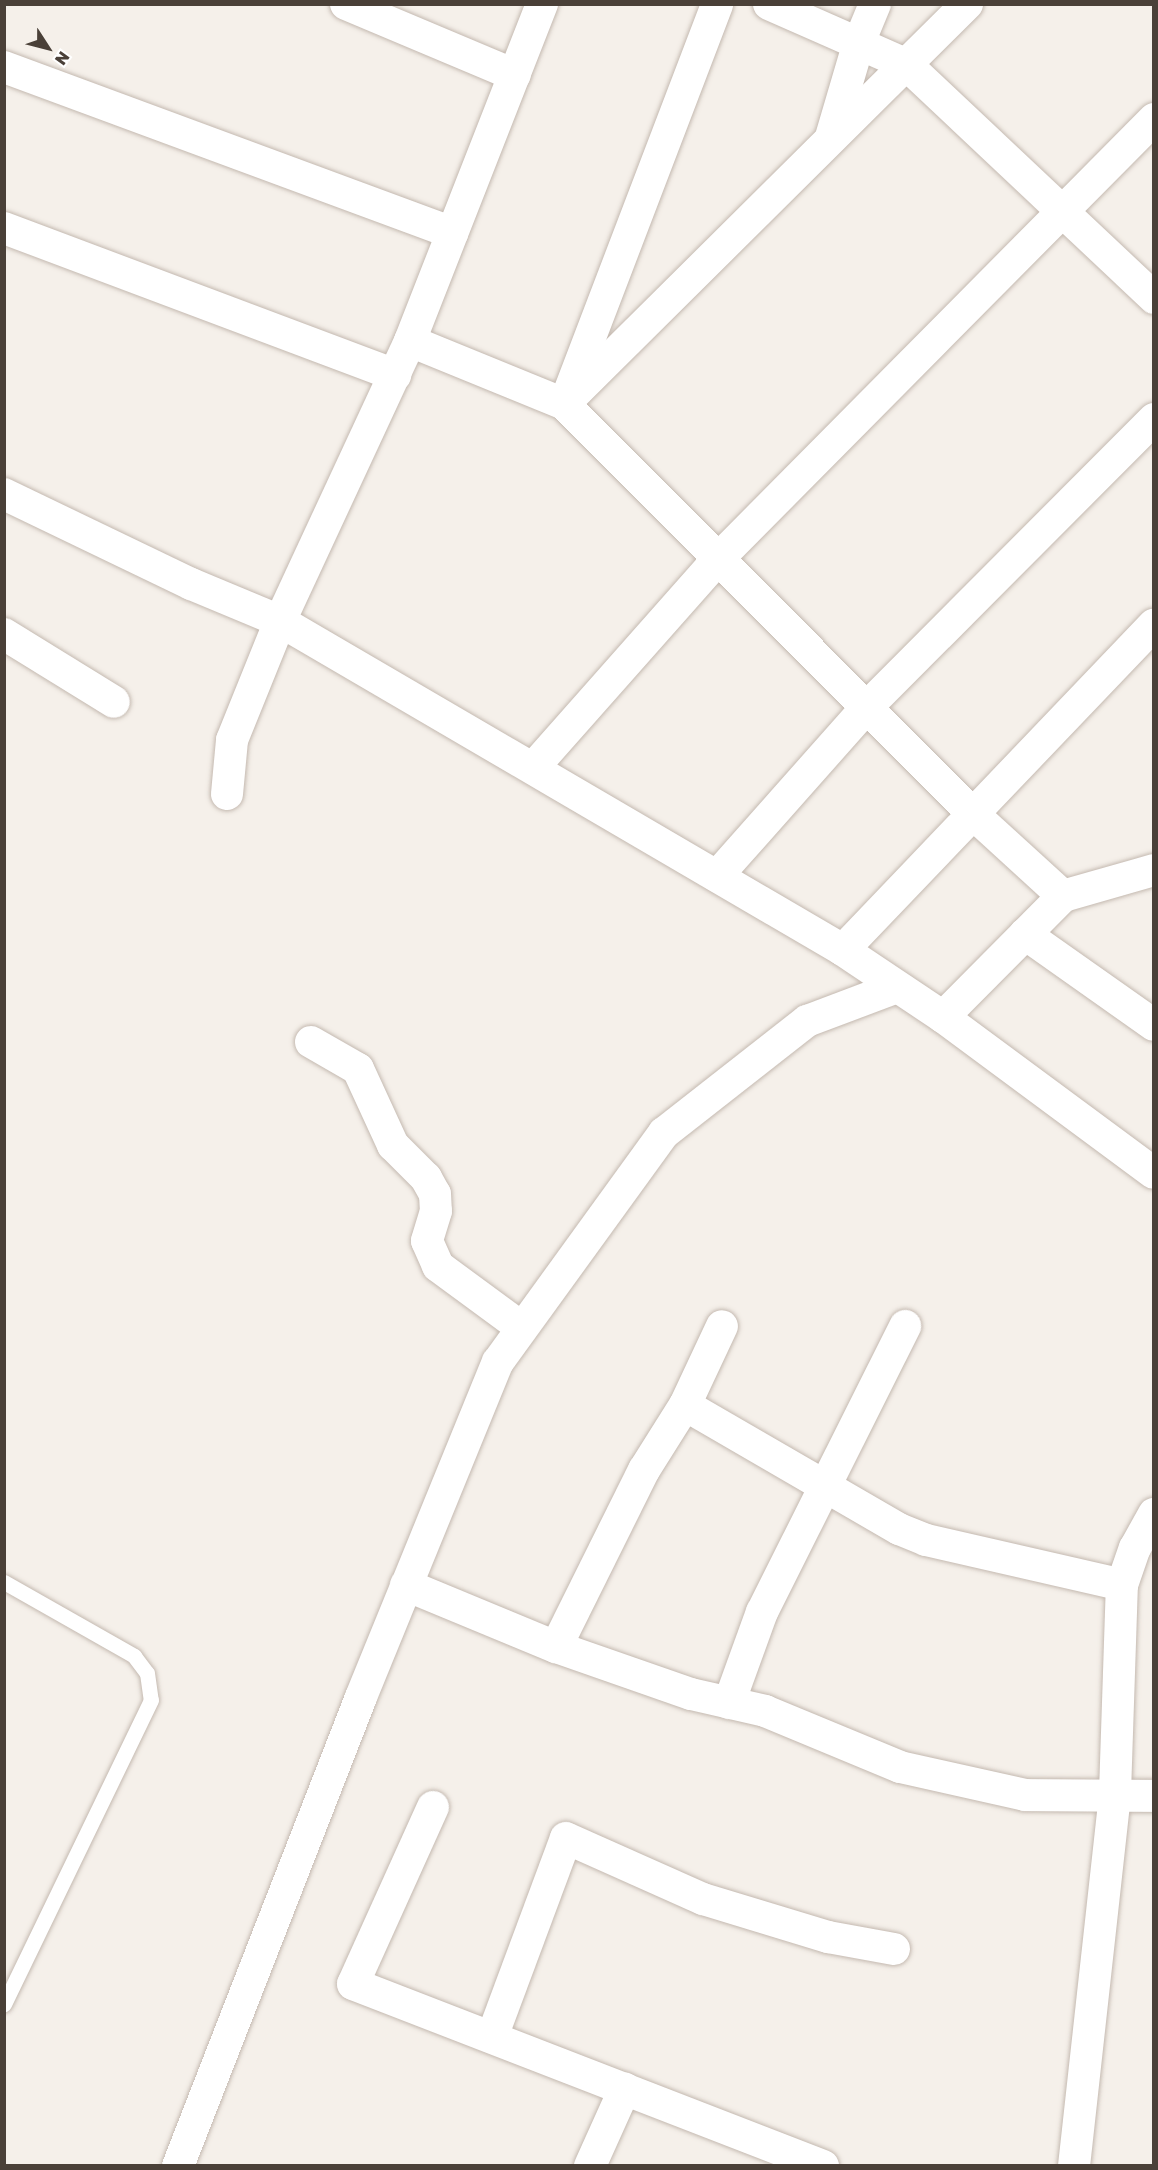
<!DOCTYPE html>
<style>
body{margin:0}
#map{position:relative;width:1158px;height:2170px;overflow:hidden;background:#f5f0ea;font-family:"Golos Text",sans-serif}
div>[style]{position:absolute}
.roads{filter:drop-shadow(0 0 2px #c4b9b0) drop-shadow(0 0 2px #c4b9b0)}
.lane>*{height:15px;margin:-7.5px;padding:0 7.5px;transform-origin:7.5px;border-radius:7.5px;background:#fff}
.street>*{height:32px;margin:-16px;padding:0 16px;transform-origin:16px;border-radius:16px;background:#fff}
span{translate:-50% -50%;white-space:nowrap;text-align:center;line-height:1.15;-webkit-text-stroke:6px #fff;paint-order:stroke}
.frame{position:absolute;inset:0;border:6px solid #4a4038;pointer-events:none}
.north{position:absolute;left:18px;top:18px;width:60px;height:60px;-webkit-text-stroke:4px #fff;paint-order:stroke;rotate:126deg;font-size:16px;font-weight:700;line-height:24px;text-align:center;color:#4a4038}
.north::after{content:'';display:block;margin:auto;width:21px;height:27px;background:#4a4038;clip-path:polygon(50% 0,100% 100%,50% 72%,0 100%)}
</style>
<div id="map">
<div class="roads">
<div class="lane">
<i style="left:4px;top:1582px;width:150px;rotate:29.6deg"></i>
<i style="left:134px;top:1656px;width:21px;rotate:53deg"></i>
<i style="left:147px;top:1673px;width:27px;rotate:82deg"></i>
<i style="left:151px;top:1700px;width:338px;rotate:115.8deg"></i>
</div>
<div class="street">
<i style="left:346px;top:4px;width:183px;rotate:22.8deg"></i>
<i style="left:542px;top:4px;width:362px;rotate:111.4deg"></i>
<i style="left:410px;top:341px;width:166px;rotate:22.2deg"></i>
<i style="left:564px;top:404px;width:576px;rotate:45.07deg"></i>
<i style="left:971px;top:812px;width:125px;rotate:42.4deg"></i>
<i style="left:769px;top:4px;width:151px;rotate:23.8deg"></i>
<i style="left:907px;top:65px;width:340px;rotate:43.3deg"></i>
<i style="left:4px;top:67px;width:478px;rotate:20.3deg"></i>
<i style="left:831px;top:137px;width:96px;rotate:-73.6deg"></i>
<i style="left:858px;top:45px;width:44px;rotate:-67.5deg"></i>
<i style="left:4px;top:228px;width:418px;rotate:20.6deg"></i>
<i style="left:568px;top:395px;width:418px;rotate:-69.1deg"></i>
<i style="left:564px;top:404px;width:568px;rotate:-44.79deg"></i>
<i style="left:4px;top:494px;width:208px;rotate:25.7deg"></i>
<i style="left:191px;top:584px;width:96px;rotate:22.6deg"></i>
<i style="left:280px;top:621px;width:652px;rotate:30.3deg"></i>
<i style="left:843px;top:950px;width:120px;rotate:33.8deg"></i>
<i style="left:943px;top:1017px;width:262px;rotate:36.5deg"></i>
<i style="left:4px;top:634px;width:129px;rotate:31.7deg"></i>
<i style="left:533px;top:768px;width:278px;rotate:-48.5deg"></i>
<i style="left:717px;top:560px;width:621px;rotate:-45.26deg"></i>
<i style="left:227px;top:794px;width:54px;rotate:-84.7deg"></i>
<i style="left:232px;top:740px;width:128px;rotate:-68deg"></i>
<i style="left:280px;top:621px;width:309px;rotate:-65.1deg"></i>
<i style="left:717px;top:876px;width:225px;rotate:-48.4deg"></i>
<i style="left:866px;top:708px;width:408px;rotate:-45.1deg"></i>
<i style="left:1025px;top:934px;width:158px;rotate:35.2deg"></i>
<i style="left:843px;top:950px;width:450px;rotate:-46.3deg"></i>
<i style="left:943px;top:1017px;width:170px;rotate:-45.2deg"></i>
<i style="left:1063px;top:896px;width:95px;rotate:-15.9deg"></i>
<i style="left:311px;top:1042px;width:54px;rotate:29.9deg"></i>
<i style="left:358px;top:1069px;width:84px;rotate:65.3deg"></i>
<i style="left:393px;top:1145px;width:47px;rotate:45deg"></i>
<i style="left:426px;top:1178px;width:18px;rotate:61deg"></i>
<i style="left:435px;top:1194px;width:17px;rotate:87deg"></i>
<i style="left:436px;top:1211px;width:31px;rotate:107deg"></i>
<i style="left:427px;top:1241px;width:27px;rotate:66deg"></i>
<i style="left:438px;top:1266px;width:104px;rotate:36.4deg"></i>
<i style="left:685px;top:1405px;width:247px;rotate:30.1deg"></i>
<i style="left:899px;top:1529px;width:29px;rotate:22deg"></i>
<i style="left:926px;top:1540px;width:201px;rotate:12.9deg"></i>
<i style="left:406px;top:1585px;width:162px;rotate:22.5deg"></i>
<i style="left:556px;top:1647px;width:143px;rotate:19.2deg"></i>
<i style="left:691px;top:1694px;width:76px;rotate:12.9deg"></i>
<i style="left:765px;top:1711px;width:146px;rotate:22.5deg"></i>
<i style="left:900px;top:1767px;width:128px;rotate:12.6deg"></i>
<i style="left:1025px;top:1795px;width:129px;rotate:0.4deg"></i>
<i style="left:556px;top:1647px;width:198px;rotate:-63.6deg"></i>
<i style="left:644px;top:1470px;width:77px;rotate:-57.8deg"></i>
<i style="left:685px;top:1405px;width:87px;rotate:-64.9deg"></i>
<i style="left:729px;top:1703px;width:97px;rotate:-70.1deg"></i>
<i style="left:762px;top:1612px;width:320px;rotate:-63.4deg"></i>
<i style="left:433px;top:1807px;width:194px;rotate:114.3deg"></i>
<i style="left:353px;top:1984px;width:504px;rotate:21.17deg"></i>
<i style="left:492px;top:2037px;width:212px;rotate:-69.6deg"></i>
<i style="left:566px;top:1838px;width:150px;rotate:24deg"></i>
<i style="left:703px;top:1899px;width:131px;rotate:16.9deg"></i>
<i style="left:828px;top:1937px;width:67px;rotate:10.3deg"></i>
<i style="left:178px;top:2166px;width:503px;rotate:-68.68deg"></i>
<i style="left:361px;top:1697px;width:362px;rotate:-67.8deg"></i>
<i style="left:498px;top:1362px;width:283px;rotate:-54.1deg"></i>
<i style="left:664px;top:1133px;width:182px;rotate:-38.1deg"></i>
<i style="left:807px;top:1021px;width:96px;rotate:-20.7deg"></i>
<i style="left:590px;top:2166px;width:85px;rotate:-65.8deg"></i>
<i style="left:1074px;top:2166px;width:375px;rotate:-83.7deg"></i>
<i style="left:1115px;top:1793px;width:208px;rotate:-88.1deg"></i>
<i style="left:1122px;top:1585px;width:39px;rotate:-71deg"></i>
<i style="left:1135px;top:1548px;width:39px;rotate:-61deg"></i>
</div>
</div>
<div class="frame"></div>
<div class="north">N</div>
</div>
